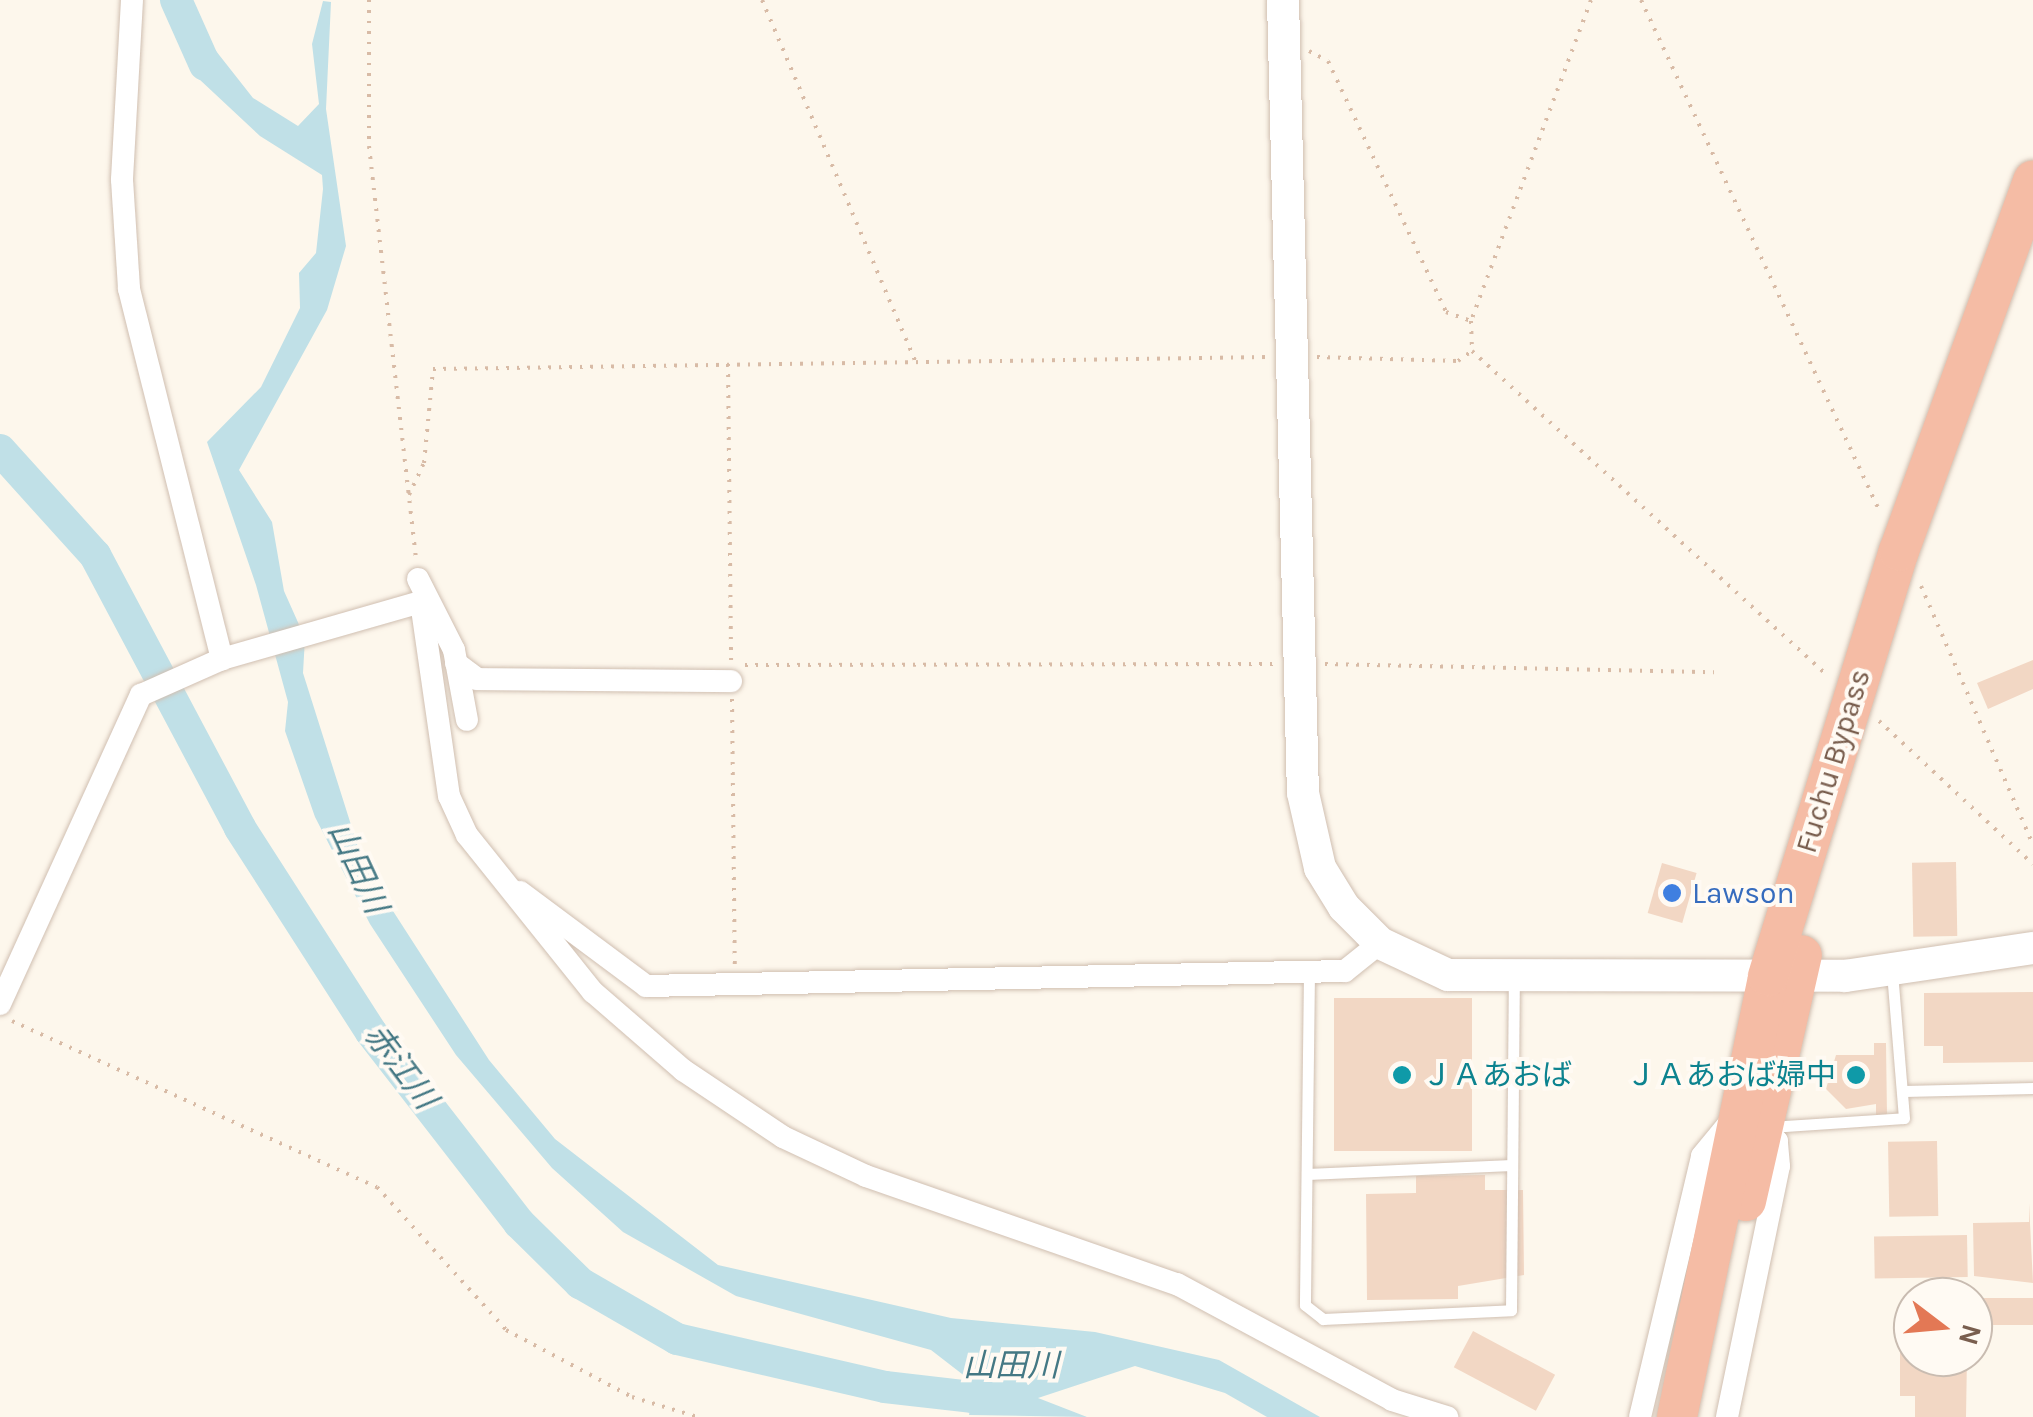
<!DOCTYPE html>
<meta charset="utf-8">
<style>
body{margin:0}
#map{position:relative;width:2033px;height:1417px;overflow:hidden;background:#fdf7ec;font-family:Karla,"Noto Sans JP",sans-serif}
div>[style]{position:absolute}
.water>*{inset:0;background:#c0e0e7}
.river>*{height:32px;margin:-16px;padding:0 16px;transform-origin:16px;border-radius:16px;background:#c0e0e7}
.building>*{inset:0;background:#f2d7c4;transform-origin:0 0}
.path>*{height:4px;margin-top:-2px;transform-origin:0;background:repeating-linear-gradient(90deg,#d8bba6 0 2.5px,transparent 0 10.5px)}
.roads{filter:drop-shadow(0 0 2px #d0bfb1) drop-shadow(0 0 2px #d0bfb1)}
.lane>*{height:11px;margin:-5.5px;padding:0 5.5px;transform-origin:5.5px;border-radius:5.5px;background:#fff}
.street>*{height:22px;margin:-11px;padding:0 11px;transform-origin:11px;border-radius:11px;background:#fff}
.secondary>*{height:32px;margin:-16px;padding:0 16px;transform-origin:16px;border-radius:16px;background:#fff}
.highway>*{height:40px;margin:-20px;padding:0 20px;transform-origin:20px;border-radius:20px;background:#f5bca5}
.dots>*{width:28px;height:28px;translate:-50% -50%;box-sizing:border-box;border:5px solid #fffaf3;border-radius:50%}
span{translate:-50% -50%;white-space:nowrap;text-align:center;line-height:1.15;-webkit-text-stroke:8px #fffaf3;paint-order:stroke}
.street-label{font-size:30px;color:#795e4e}
.shop-label{font-size:30px;color:#366cbe}
.left{translate:0 -50%;text-align:left}
.culture-label{font-size:30px;color:#0d838f}
.right{translate:-100% -50%;text-align:right}
.water-label{font-size:32px;color:#447884;font-style:italic}
.north{position:absolute;left:1893px;top:1277px;width:100px;height:100px;box-sizing:border-box;background:#fffaf3;border:2px solid #c9bcb1;border-radius:50%;rotate:106deg;font-size:28px;font-weight:700;line-height:40px;text-align:center;color:#795e4e}
.north::after{content:'';display:block;margin:auto;width:35px;height:45px;background:#e37855;clip-path:polygon(50% 0,100% 100%,50% 72%,0 100%)}
</style>
<div id="map">
<div class="water">
<i style="clip-path:polygon(323px 1px,331px 2px,326px 109px,346px 246px,327px 310px,239px 470px,272px 522px,284px 591px,305px 638px,303px 673px,364px 866px,489px 1060px,555px 1139px,718px 1265px,951px 1318px,1095px 1332px,1219px 1360px,1320px 1417px,1267px 1417px,1225px 1393px,1135px 1366px,1038px 1398px,1087px 1417px,969px 1415px,975px 1384px,931px 1350px,736px 1296px,623px 1232px,552px 1168px,456px 1055px,370px 924px,315px 817px,285px 731px,288px 702px,256px 585px,207px 442px,261px 387px,300px 308px,299px 273px,316px 253px,323px 189px,322px 175px,260px 136px,199px 79px,175px 32px,194px 23px,253px 98px,298px 126px,319px 104px,312px 44px)"></i>
</div>
<div class="river">
<i style="left:176px;top:0;width:71px;rotate:66deg"></i>
<i style="left:0;top:450px;width:142px;rotate:47.9deg"></i>
<i style="left:95px;top:555px;width:309px;rotate:62deg"></i>
<i style="left:240px;top:828px;width:242px;rotate:57.3deg"></i>
<i style="left:371px;top:1032px;width:242px;rotate:52.2deg"></i>
<i style="left:519px;top:1223px;width:86px;rotate:44.5deg"></i>
<i style="left:580px;top:1283px;width:112px;rotate:30deg"></i>
<i style="left:677px;top:1339px;width:213px;rotate:13deg"></i>
<i style="left:885px;top:1387px;width:89px;rotate:6.5deg"></i>
<i style="left:973px;top:1397px;width:40px;rotate:-48deg"></i>
</div>
<div class="building">
<i style="clip-path:polygon(2033px 660px,2033px 689px,1988px 709px,1977px 683px)"></i>
<i style="left:1956px;top:862px;width:74px;height:44px;rotate:89deg"></i>
<i style="left:1662px;top:863px;width:36px;height:52px;rotate:16deg"></i>
<i style="clip-path:polygon(2033px 992px,2033px 1062px,1943px 1063px,1943px 1046px,1924px 1046px,1924px 993px)"></i>
<i style="left:1334px;top:998px;width:138px;height:153px"></i>
<i style="clip-path:polygon(1874px 1043px,1886px 1043px,1887px 1116px,1876px 1116px,1876px 1104px,1846px 1109px,1826px 1089px,1836px 1055px,1874px 1055px)"></i>
<i style="left:1937px;top:1141px;width:75px;height:49px;rotate:89deg"></i>
<i style="clip-path:polygon(1485px 1175px,1485px 1190px,1523px 1190px,1524px 1275px,1458px 1286px,1458px 1299px,1367px 1300px,1366px 1194px,1416px 1193px,1416px 1176px)"></i>
<i style="clip-path:polygon(2029px 1203px,2033px 1283px,1974px 1276px,1973px 1223px,2029px 1222px)"></i>
<i style="left:1967px;top:1235px;width:42px;height:93px;rotate:89deg"></i>
<i style="left:2033px;top:1298px;width:27px;height:57px;rotate:90deg"></i>
<i style="clip-path:polygon(1900px 1315px,1913px 1315px,1913px 1357px,1967px 1357px,1966px 1417px,1915px 1417px,1915px 1396px,1900px 1396px)"></i>
<i style="left:1473px;top:1331px;width:93px;height:41px;rotate:28deg"></i>
</div>
<div class="path">
<i style="left:369px;top:0;width:146px;rotate:90deg"></i>
<i style="left:369px;top:146px;width:415px;rotate:83.5deg"></i>
<i style="left:762px;top:0;width:393px;rotate:67deg"></i>
<i style="left:1591px;top:0;width:343px;rotate:110.5deg"></i>
<i style="left:1471px;top:321px;width:30px;rotate:88deg"></i>
<i style="left:1472px;top:351px;width:482px;rotate:42.4deg"></i>
<i style="left:1641px;top:0;width:565px;rotate:64.98deg"></i>
<i style="left:1309px;top:51px;width:21px;rotate:28deg"></i>
<i style="left:1328px;top:61px;width:277px;rotate:64.8deg"></i>
<i style="left:1446px;top:312px;width:27px;rotate:20deg"></i>
<i style="left:1317px;top:357px;width:141px;rotate:1.6deg"></i>
<i style="left:1458px;top:361px;width:17px;rotate:-36deg"></i>
<i style="left:728px;top:364px;width:296px;rotate:89.4deg"></i>
<i style="left:409px;top:495px;width:35px;rotate:-65deg"></i>
<i style="left:424px;top:463px;width:94px;rotate:-84.5deg"></i>
<i style="left:433px;top:369px;width:834px;rotate:-0.82deg"></i>
<i style="left:1921px;top:586px;width:282px;rotate:66.6deg"></i>
<i style="left:1325px;top:664px;width:389px;rotate:1.2deg"></i>
<i style="left:745px;top:665px;width:531px;rotate:-0.11deg"></i>
<i style="left:732px;top:699px;width:266px;rotate:89.4deg"></i>
<i style="left:1879px;top:721px;width:210px;rotate:42.9deg"></i>
<i style="left:12px;top:1021px;width:401px;rotate:24.5deg"></i>
<i style="left:377px;top:1187px;width:193px;rotate:47.9deg"></i>
<i style="left:506px;top:1330px;width:143px;rotate:28deg"></i>
<i style="left:632px;top:1397px;width:69px;rotate:16.9deg"></i>
</div>
<div class="roads">
<div class="lane">
<i style="left:1309px;top:972px;width:333px;rotate:90.7deg"></i>
<i style="left:1305px;top:1305px;width:23px;rotate:38deg"></i>
<i style="left:1323px;top:1319px;width:188px;rotate:-2.7deg"></i>
<i style="left:1511px;top:1310px;width:333px;rotate:-89.5deg"></i>
<i style="left:1904px;top:1091px;width:129px;rotate:-1.3deg"></i>
<i style="left:1770px;top:1127px;width:134px;rotate:-3.8deg"></i>
<i style="left:1904px;top:1118px;width:145px;rotate:-94.7deg"></i>
<i style="left:1307px;top:1174px;width:205px;rotate:-2.5deg"></i>
</div>
<div class="street">
<i style="left:132px;top:0;width:180px;rotate:93.2deg"></i>
<i style="left:122px;top:180px;width:109px;rotate:86.3deg"></i>
<i style="left:129px;top:289px;width:382px;rotate:75.9deg"></i>
<i style="left:418px;top:579px;width:80px;rotate:63.1deg"></i>
<i style="left:454px;top:650px;width:71px;rotate:79.5deg"></i>
<i style="left:456px;top:663px;width:26px;rotate:37deg"></i>
<i style="left:477px;top:679px;width:254px;rotate:0.5deg"></i>
<i style="left:520px;top:892px;width:157px;rotate:36.7deg"></i>
<i style="left:646px;top:986px;width:699px;rotate:-1.23deg"></i>
<i style="left:1345px;top:971px;width:45px;rotate:-38.7deg"></i>
<i style="left:0;top:1004px;width:340px;rotate:-65.5deg"></i>
<i style="left:141px;top:695px;width:89px;rotate:-24deg"></i>
<i style="left:222px;top:659px;width:207px;rotate:-16deg"></i>
<i style="left:421px;top:602px;width:196px;rotate:81.8deg"></i>
<i style="left:449px;top:796px;width:43px;rotate:65.2deg"></i>
<i style="left:467px;top:835px;width:201px;rotate:51.3deg"></i>
<i style="left:593px;top:992px;width:119px;rotate:40.9deg"></i>
<i style="left:683px;top:1070px;width:120px;rotate:33.8deg"></i>
<i style="left:783px;top:1137px;width:92px;rotate:25.2deg"></i>
<i style="left:866px;top:1176px;width:329px;rotate:19.2deg"></i>
<i style="left:1177px;top:1284px;width:244px;rotate:28.3deg"></i>
<i style="left:1392px;top:1400px;width:58px;rotate:17.2deg"></i>
<i style="left:1640px;top:1417px;width:268px;rotate:-76.6deg"></i>
<i style="left:1702px;top:1156px;width:45px;rotate:-50.4deg"></i>
<i style="left:1727px;top:1417px;width:256px;rotate:-78.3deg"></i>
<i style="left:1779px;top:1166px;width:25px;rotate:-95deg"></i>
<i style="left:1777px;top:1141px;width:19px;rotate:-137deg"></i>
</div>
<div class="secondary">
<i style="left:1283px;top:0;width:793px;rotate:88.56deg"></i>
<i style="left:1303px;top:793px;width:77px;rotate:77.2deg"></i>
<i style="left:1320px;top:868px;width:46px;rotate:58.4deg"></i>
<i style="left:1344px;top:907px;width:51px;rotate:45deg"></i>
<i style="left:1380px;top:943px;width:75px;rotate:25.2deg"></i>
<i style="left:1448px;top:975px;width:397px;rotate:0.1deg"></i>
<i style="left:1845px;top:976px;width:190px;rotate:-8.5deg"></i>
</div>
<div class="highway">
<i style="left:1746px;top:1201px;width:252px;rotate:-77.2deg"></i>
<i style="left:1677px;top:1417px;width:450px;rotate:-78.3deg"></i>
<i style="left:1768px;top:976px;width:445px;rotate:-72.9deg"></i>
<i style="left:1899px;top:551px;width:394px;rotate:-70.1deg"></i>
</div>
</div>
<div class="dots">
<i style="left:1672px;top:893px;background:#3f7fe0"></i>
<i style="left:1402px;top:1075px;background:#0f9aa8"></i>
<i style="left:1856px;top:1075px;background:#0f9aa8"></i>
</div>
<div class="street-label">
<span style="left:1833px;top:761px;rotate:-73deg">Fuchu Bypass</span>
</div>
<div class="shop-label">
<span class="left" style="left:1692px;top:893px">Lawson</span>
</div>
<div class="culture-label">
<span class="left" style="left:1422px;top:1075px">ＪＡあおば</span>
<span class="right" style="left:1836px;top:1075px">ＪＡあおば婦中</span>
</div>
<div class="water-label">
<span style="left:357px;top:868px;rotate:65deg">山田川</span>
<span style="left:400px;top:1067px;rotate:53deg">赤江川</span>
<span style="left:1011px;top:1366px">山田川</span>
</div>
<div class="north">N</div>
</div>
